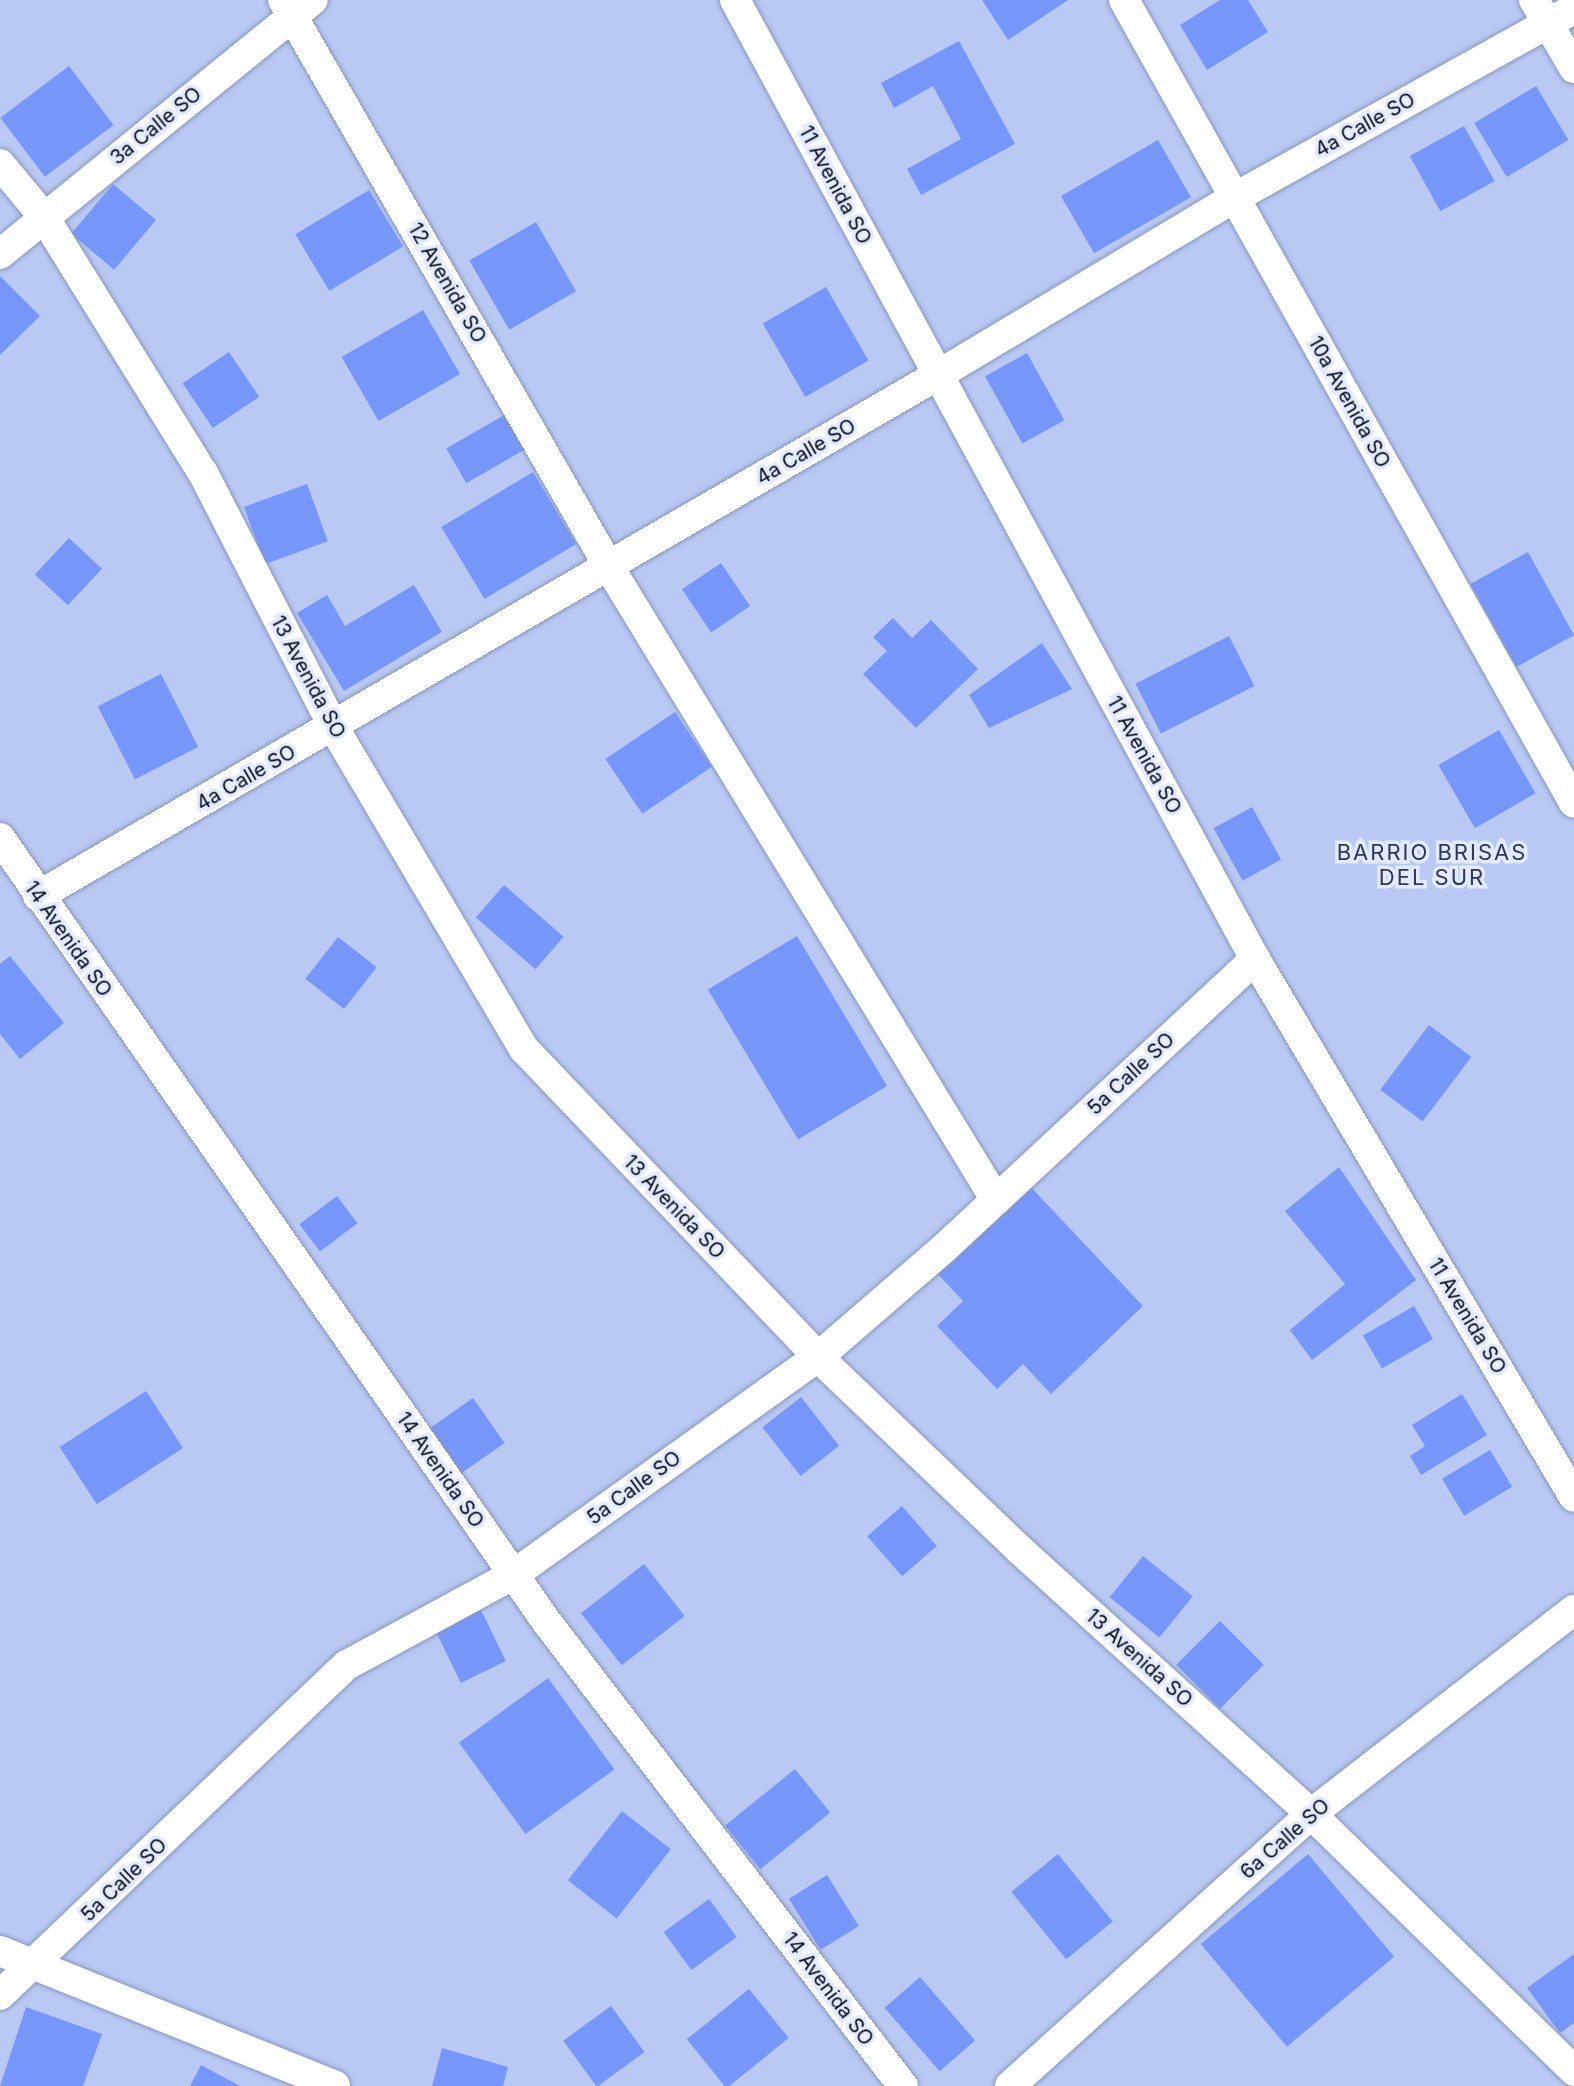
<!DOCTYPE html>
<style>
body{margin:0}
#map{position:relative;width:1574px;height:2086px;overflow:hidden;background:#b9c9f3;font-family:Inter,sans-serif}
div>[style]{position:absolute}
.building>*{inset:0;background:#7796fa;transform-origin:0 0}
.roads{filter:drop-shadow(0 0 2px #8997c0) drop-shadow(0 0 2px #8997c0)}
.street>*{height:30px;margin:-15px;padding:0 15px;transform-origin:15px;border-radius:15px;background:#fff}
span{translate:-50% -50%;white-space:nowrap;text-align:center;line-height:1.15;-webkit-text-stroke:7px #e3eafc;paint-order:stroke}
.street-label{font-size:20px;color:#070b19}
.neighbourhood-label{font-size:22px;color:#2c375a;letter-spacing:2px}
</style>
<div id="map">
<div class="building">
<i style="clip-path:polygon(982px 0,1068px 0,1008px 40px)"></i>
<i style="clip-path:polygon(1220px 0,1248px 0,1268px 32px,1207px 70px,1180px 25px)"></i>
<i style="clip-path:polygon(959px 41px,1015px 144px,921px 195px,907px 169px,961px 139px,933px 86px,894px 108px,881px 83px)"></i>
<i style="left:69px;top:66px;width:74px;height:86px;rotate:53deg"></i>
<i style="left:1536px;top:86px;width:63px;height:72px;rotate:59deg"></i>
<i style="left:1464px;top:126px;width:63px;height:62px;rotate:61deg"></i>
<i style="left:1158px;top:140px;width:66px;height:112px;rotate:60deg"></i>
<i style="left:113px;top:184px;width:56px;height:65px;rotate:40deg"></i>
<i style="left:369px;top:190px;width:66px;height:86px;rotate:59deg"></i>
<i style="left:536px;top:222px;width:80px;height:77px;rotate:60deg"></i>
<i style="clip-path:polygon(0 276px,40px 316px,0 355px)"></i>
<i style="left:826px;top:287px;width:85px;height:73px;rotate:60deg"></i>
<i style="left:423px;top:310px;width:74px;height:94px;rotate:60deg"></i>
<i style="left:229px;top:352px;width:54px;height:56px;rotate:56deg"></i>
<i style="left:1027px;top:353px;width:77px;height:48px;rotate:61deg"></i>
<i style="left:506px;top:414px;width:40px;height:69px;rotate:60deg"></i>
<i style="left:533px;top:472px;width:84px;height:107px;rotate:59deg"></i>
<i style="left:307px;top:484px;width:61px;height:67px;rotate:70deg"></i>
<i style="left:69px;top:538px;width:45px;height:50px;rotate:43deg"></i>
<i style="left:1528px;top:552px;width:95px;height:66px;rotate:61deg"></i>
<i style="left:721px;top:563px;width:52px;height:47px;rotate:56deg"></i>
<i style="clip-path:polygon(414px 585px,442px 632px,344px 691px,297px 613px,327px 595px,345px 626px)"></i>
<i style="clip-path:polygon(893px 618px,912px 638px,931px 620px,978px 669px,916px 728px,863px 674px,887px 651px,873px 637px)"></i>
<i style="left:1229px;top:636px;width:56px;height:105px;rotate:63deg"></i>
<i style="clip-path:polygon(1042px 643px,1072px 689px,989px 728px,969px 695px)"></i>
<i style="left:161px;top:674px;width:82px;height:71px;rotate:63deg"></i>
<i style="left:675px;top:712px;width:66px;height:84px;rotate:56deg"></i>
<i style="left:1499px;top:730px;width:73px;height:70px;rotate:60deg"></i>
<i style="left:1252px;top:807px;width:60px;height:44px;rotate:61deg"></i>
<i style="left:504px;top:885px;width:79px;height:43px;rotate:41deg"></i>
<i style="left:797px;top:936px;width:175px;height:104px;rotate:59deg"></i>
<i style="left:338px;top:937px;width:49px;height:53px;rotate:38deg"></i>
<i style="clip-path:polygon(10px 956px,64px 1023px,20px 1059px,0 1034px,0 964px)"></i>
<i style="left:1429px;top:1025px;width:53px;height:81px;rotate:37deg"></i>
<i style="clip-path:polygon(1339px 1167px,1416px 1280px,1312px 1360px,1290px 1330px,1345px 1284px,1285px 1211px)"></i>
<i style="clip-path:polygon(1027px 1183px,1143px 1306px,1051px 1394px,1023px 1364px,997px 1389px,937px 1326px,963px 1301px,934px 1270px)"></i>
<i style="left:337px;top:1196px;width:34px;height:47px;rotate:53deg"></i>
<i style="left:1414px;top:1306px;width:38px;height:59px;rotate:60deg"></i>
<i style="left:146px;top:1391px;width:68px;height:103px;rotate:57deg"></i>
<i style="clip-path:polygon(1462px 1394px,1487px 1435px,1421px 1475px,1410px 1456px,1425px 1446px,1412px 1425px)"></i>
<i style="left:801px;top:1397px;width:62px;height:49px;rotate:52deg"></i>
<i style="left:473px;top:1398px;width:55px;height:54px;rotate:55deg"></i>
<i style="left:1490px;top:1450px;width:43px;height:56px;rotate:59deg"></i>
<i style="left:902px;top:1506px;width:53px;height:46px;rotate:49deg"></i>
<i style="left:1143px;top:1556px;width:64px;height:53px;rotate:39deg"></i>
<i style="left:644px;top:1564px;width:66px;height:80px;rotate:52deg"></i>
<i style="left:480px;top:1608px;width:59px;height:50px;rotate:64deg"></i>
<i style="left:1220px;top:1621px;width:62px;height:62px;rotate:45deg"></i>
<i style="left:548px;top:1678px;width:113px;height:110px;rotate:54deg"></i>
<i style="left:795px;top:1769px;width:56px;height:90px;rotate:51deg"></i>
<i style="left:622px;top:1811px;width:62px;height:88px;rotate:38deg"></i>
<i style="left:1058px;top:1854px;width:87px;height:60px;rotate:51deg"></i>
<i style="left:1308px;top:1854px;width:134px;height:140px;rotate:50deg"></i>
<i style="left:827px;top:1875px;width:60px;height:45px;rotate:58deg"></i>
<i style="left:709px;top:1899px;width:47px;height:56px;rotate:54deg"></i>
<i style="clip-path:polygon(1574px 1954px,1574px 2023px,1560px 2033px,1527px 1988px)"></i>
<i style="left:920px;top:1977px;width:84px;height:47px;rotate:49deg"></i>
<i style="left:749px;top:1989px;width:63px;height:80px;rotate:51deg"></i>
<i style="left:611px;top:2006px;width:57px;height:59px;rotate:54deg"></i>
<i style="clip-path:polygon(26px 2007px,102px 2034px,83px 2086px,0 2086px)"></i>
<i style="clip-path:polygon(442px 2048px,508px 2067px,503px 2086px,432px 2086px)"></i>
<i style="clip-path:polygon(201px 2065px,240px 2086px,190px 2086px)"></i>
</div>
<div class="roads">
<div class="street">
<i style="left:283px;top:0;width:654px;rotate:60.1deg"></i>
<i style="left:609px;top:567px;width:742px;rotate:58.56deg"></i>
<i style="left:735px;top:0;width:1091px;rotate:61.53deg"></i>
<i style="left:1255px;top:959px;width:625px;rotate:59.33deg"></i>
<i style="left:1124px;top:0;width:920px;rotate:60.73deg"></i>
<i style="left:1534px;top:0;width:79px;rotate:59.5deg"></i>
<i style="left:0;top:164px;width:69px;rotate:50.3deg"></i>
<i style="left:44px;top:217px;width:301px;rotate:58.2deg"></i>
<i style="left:203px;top:473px;width:287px;rotate:62.8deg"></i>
<i style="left:334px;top:728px;width:373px;rotate:59.4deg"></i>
<i style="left:524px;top:1049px;width:426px;rotate:46.3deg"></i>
<i style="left:818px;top:1357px;width:281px;rotate:43.7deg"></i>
<i style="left:1021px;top:1551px;width:391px;rotate:42.2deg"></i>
<i style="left:1311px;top:1814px;width:368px;rotate:44.3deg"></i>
<i style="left:0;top:254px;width:403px;rotate:-39.1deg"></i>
<i style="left:0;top:838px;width:955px;rotate:55.11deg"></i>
<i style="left:546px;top:1621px;width:586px;rotate:52.49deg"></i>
<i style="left:38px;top:896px;width:1040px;rotate:-30.07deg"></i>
<i style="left:938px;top:375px;width:345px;rotate:-30.9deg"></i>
<i style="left:1234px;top:198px;width:389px;rotate:-29.1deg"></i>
<i style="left:0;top:1951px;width:361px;rotate:21.9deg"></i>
<i style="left:0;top:1995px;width:479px;rotate:-43.6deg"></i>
<i style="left:347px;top:1665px;width:189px;rotate:-28.5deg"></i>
<i style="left:513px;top:1575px;width:375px;rotate:-35.6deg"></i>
<i style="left:818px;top:1357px;width:162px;rotate:-40.8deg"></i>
<i style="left:941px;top:1251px;width:429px;rotate:-42.9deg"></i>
<i style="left:1010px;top:2086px;width:406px;rotate:-42.1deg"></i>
<i style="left:1311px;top:1814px;width:333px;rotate:-37.8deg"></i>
</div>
</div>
<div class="street-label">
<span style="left:1365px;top:125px;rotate:-29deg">4a Calle SO</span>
<span style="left:156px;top:126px;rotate:-39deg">3a Calle SO</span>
<span style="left:835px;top:185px;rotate:62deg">11 Avenida SO</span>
<span style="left:447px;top:283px;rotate:60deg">12 Avenida SO</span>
<span style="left:1349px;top:402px;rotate:61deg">10a Avenida SO</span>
<span style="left:806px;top:452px;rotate:-30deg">4a Calle SO</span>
<span style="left:308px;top:677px;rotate:62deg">13 Avenida SO</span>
<span style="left:1144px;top:755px;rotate:61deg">11 Avenida SO</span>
<span style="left:246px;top:778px;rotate:-30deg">4a Calle SO</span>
<span style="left:68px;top:939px;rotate:55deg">14 Avenida SO</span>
<span style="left:1131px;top:1074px;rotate:-43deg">5a Calle SO</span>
<span style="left:674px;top:1207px;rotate:46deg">13 Avenida SO</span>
<span style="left:1467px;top:1316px;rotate:59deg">11 Avenida SO</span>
<span style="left:440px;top:1470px;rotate:55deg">14 Avenida SO</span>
<span style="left:634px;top:1488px;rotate:-36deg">5a Calle SO</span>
<span style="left:1139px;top:1658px;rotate:42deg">13 Avenida SO</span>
<span style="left:1285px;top:1839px;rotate:-41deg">6a Calle SO</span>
<span style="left:124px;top:1880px;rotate:-44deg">5a Calle SO</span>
<span style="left:828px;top:1989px;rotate:53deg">14 Avenida SO</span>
</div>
<div class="neighbourhood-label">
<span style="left:1432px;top:865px">BARRIO BRISAS<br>DEL SUR</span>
</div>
</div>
